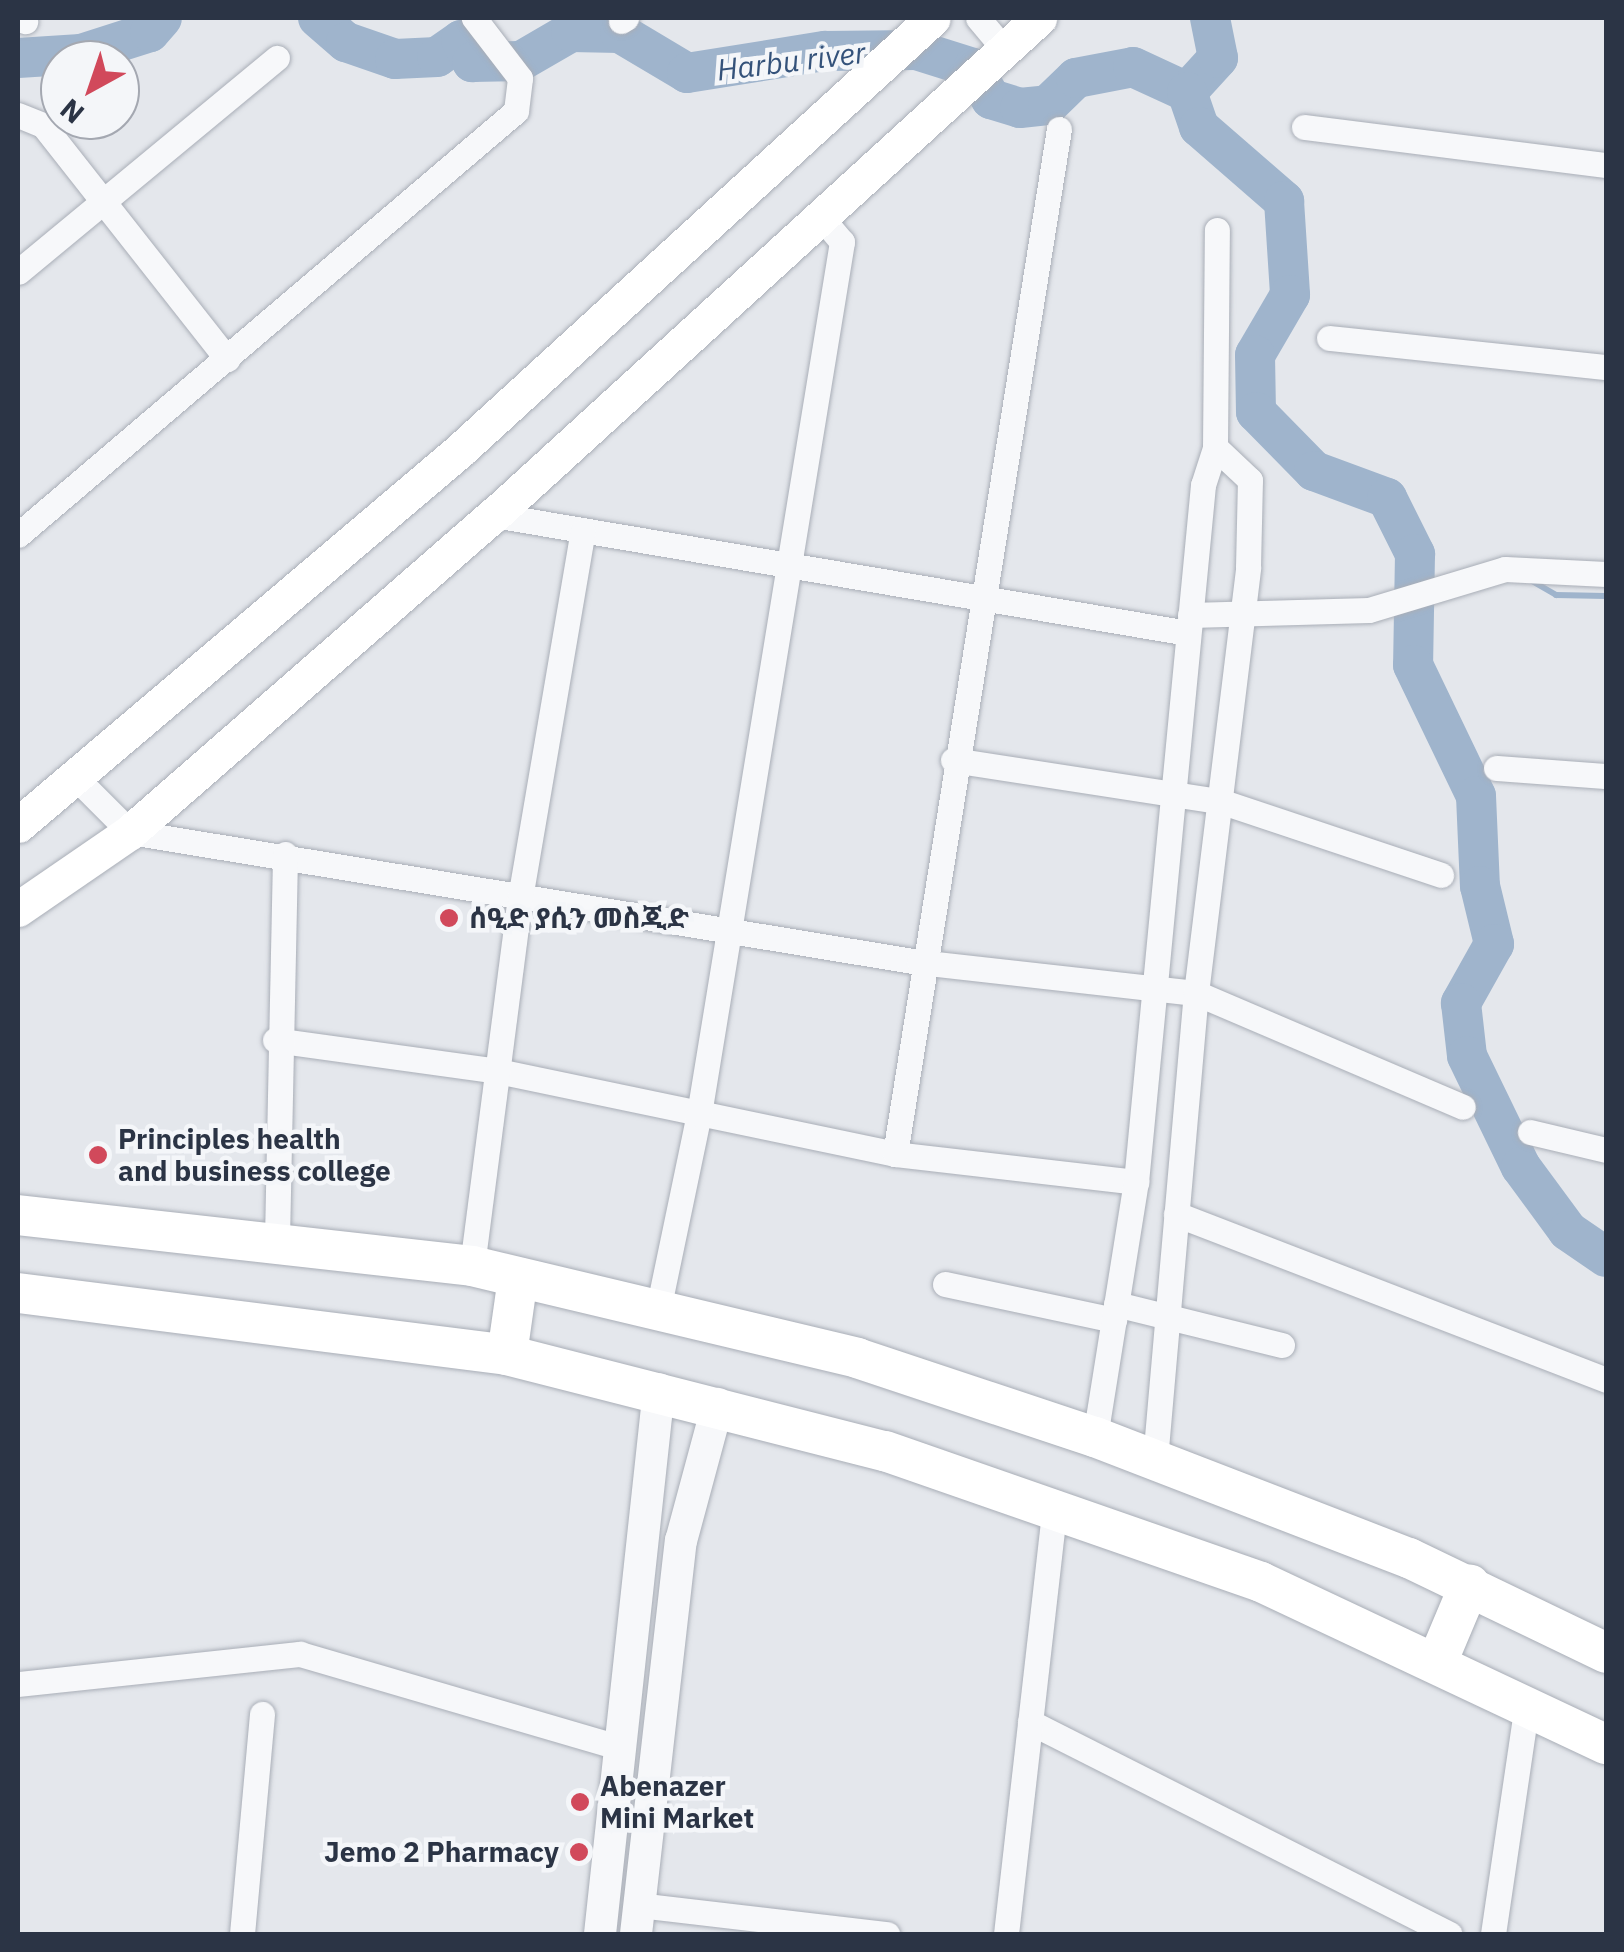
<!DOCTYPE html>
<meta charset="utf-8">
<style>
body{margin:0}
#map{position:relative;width:1624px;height:1952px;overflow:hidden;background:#e4e7ec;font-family:"IBM Plex Sans","Noto Sans Ethiopic",sans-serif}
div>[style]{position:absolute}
.stream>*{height:6px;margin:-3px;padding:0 3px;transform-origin:3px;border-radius:3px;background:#9fb4cc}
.river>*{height:40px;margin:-20px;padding:0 20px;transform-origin:20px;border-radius:20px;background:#9fb4cc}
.roads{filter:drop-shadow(0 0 2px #a9aeb7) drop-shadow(0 0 2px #a9aeb7)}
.minor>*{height:25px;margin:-12.5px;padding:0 12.5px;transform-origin:12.5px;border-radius:12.5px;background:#f7f8fa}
.tertiary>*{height:32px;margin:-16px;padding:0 16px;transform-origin:16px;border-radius:16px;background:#f7f8fa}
.secondary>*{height:35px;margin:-17.5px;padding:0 17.5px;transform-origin:17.5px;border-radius:17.5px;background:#fff}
.primary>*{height:40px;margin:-20px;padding:0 20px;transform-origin:20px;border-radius:20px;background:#fff}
.dots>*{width:28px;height:28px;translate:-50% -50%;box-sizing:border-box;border:5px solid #f4f6f9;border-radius:50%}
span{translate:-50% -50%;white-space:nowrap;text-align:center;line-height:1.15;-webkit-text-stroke:9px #f4f6f9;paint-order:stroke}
.poi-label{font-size:28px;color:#2b3445;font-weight:700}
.left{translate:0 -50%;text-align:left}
.right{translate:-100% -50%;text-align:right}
.water-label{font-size:30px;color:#34527a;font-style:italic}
.frame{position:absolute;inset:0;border:20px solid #2b3445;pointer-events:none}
.north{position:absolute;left:40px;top:40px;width:100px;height:100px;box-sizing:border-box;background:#f4f6f9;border:2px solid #a4a8b1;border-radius:50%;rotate:220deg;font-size:28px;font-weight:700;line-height:40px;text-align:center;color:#2b3445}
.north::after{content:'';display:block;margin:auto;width:35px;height:45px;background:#d1495b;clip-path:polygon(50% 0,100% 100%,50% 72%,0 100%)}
</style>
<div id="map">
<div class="stream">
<i style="left:1532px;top:581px;width:28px;rotate:30deg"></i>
<i style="left:1556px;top:595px;width:50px;rotate:1.1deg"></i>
</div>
<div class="river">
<i style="left:318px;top:18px;width:37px;rotate:41deg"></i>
<i style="left:346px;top:42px;width:52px;rotate:19.1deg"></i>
<i style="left:395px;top:59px;width:42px;rotate:-2.7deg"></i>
<i style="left:437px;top:57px;width:29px;rotate:-35deg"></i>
<i style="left:461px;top:40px;width:25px;rotate:63deg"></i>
<i style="left:472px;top:62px;width:49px;rotate:-1.2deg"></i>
<i style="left:521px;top:61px;width:58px;rotate:-30.1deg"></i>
<i style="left:571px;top:32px;width:49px;rotate:1.2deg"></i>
<i style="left:620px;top:33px;width:78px;rotate:30.8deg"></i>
<i style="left:687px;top:73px;width:140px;rotate:-9.1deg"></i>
<i style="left:825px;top:51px;width:91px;rotate:-0.6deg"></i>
<i style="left:916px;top:50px;width:60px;rotate:17.5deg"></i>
<i style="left:973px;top:68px;width:36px;rotate:60deg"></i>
<i style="left:991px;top:99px;width:30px;rotate:17deg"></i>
<i style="left:1020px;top:108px;width:28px;rotate:-6deg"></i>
<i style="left:1048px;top:105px;width:39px;rotate:-44deg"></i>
<i style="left:1076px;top:78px;width:58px;rotate:-10.9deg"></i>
<i style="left:1133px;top:67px;width:60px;rotate:24.8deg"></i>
<i style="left:1187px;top:92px;width:46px;rotate:-47.6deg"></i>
<i style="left:1218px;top:58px;width:41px;rotate:-101.3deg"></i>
<i style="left:18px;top:58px;width:63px;rotate:-3.6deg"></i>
<i style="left:81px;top:54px;width:72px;rotate:-17.7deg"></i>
<i style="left:150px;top:32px;width:18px;rotate:-49deg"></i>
<i style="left:1187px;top:92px;width:37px;rotate:71deg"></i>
<i style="left:1199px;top:127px;width:113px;rotate:41deg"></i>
<i style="left:1284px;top:201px;width:94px;rotate:86.3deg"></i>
<i style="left:1290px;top:295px;width:69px;rotate:120.3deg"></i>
<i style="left:1255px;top:355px;width:57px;rotate:89deg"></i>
<i style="left:1256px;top:412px;width:83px;rotate:45.5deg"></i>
<i style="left:1314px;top:471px;width:78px;rotate:20.3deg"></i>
<i style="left:1387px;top:498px;width:63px;rotate:63.4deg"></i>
<i style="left:1415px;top:554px;width:111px;rotate:91deg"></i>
<i style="left:1413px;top:665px;width:145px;rotate:64.3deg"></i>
<i style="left:1476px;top:796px;width:90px;rotate:87.5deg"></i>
<i style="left:1480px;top:886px;width:60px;rotate:76.4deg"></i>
<i style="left:1494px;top:944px;width:68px;rotate:119.2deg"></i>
<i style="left:1461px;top:1003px;width:53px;rotate:83.5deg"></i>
<i style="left:1467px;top:1056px;width:123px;rotate:64.1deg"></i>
<i style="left:1521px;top:1167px;width:79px;rotate:53.7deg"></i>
<i style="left:1568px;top:1231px;width:46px;rotate:34.4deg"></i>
</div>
<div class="roads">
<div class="minor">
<i style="left:23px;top:18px;width:4px;rotate:56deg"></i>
<i style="left:978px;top:18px;width:40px;rotate:50deg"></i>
<i style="left:621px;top:21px;width:6px;rotate:-31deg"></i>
<i style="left:18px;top:115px;width:27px;rotate:22deg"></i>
<i style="left:43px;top:125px;width:298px;rotate:51.8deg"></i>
<i style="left:1304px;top:127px;width:304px;rotate:7.2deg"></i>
<i style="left:18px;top:272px;width:336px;rotate:-39.6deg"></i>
<i style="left:1329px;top:338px;width:279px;rotate:6deg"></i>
<i style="left:494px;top:515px;width:704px;rotate:9.65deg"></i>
<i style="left:18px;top:535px;width:654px;rotate:-40.41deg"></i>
<i style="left:516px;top:111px;width:33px;rotate:-83deg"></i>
<i style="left:520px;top:78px;width:76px;rotate:-127.5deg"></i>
<i style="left:1190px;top:615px;width:179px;rotate:-1.6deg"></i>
<i style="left:1369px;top:610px;width:142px;rotate:-16.8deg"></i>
<i style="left:1505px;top:569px;width:101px;rotate:2.8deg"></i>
<i style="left:953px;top:760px;width:273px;rotate:8.8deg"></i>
<i style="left:1223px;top:802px;width:230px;rotate:18.5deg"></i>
<i style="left:1496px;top:768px;width:110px;rotate:4.2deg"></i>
<i style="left:80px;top:782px;width:71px;rotate:45deg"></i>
<i style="left:130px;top:832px;width:800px;rotate:9.36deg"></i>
<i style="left:919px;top:962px;width:279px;rotate:6.4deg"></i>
<i style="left:1196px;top:993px;width:290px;rotate:23.1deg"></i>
<i style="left:275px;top:1040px;width:225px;rotate:7.9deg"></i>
<i style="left:498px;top:1071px;width:406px;rotate:11.8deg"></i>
<i style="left:895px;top:1154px;width:243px;rotate:6.6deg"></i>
<i style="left:1530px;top:1132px;width:78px;rotate:13.3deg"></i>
<i style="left:895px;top:1154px;width:1038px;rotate:-80.91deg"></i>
<i style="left:1176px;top:1214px;width:461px;rotate:21.1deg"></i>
<i style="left:277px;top:1239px;width:385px;rotate:-88.8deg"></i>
<i style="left:472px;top:1266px;width:371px;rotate:-82.6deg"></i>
<i style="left:520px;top:898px;width:372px;rotate:-80.3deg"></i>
<i style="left:945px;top:1284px;width:173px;rotate:12deg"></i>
<i style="left:1116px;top:1304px;width:171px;rotate:13.9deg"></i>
<i style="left:659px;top:1305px;width:195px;rotate:-78.2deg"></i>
<i style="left:699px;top:1114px;width:884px;rotate:-80.69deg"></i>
<i style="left:842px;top:242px;width:33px;rotate:-130deg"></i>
<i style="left:1095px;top:1437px;width:258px;rotate:-80.9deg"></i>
<i style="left:1136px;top:1182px;width:700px;rotate:-84.51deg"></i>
<i style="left:1203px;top:485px;width:40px;rotate:-72deg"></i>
<i style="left:1215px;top:447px;width:217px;rotate:-89.5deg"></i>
<i style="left:1155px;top:1460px;width:469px;rotate:-85deg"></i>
<i style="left:1196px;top:993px;width:429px;rotate:-83deg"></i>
<i style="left:1248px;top:567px;width:87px;rotate:-88.7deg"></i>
<i style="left:1250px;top:480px;width:48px;rotate:-136.7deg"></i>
<i style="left:18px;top:1684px;width:284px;rotate:-6.1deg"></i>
<i style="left:300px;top:1654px;width:334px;rotate:16.3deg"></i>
<i style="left:1030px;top:1722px;width:470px;rotate:26.8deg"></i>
<i style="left:639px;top:1905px;width:250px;rotate:6.7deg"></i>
<i style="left:242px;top:1934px;width:221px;rotate:-84.8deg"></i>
<i style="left:1006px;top:1934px;width:434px;rotate:-83.5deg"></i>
<i style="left:1493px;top:1934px;width:233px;rotate:-81.6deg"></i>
</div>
<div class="tertiary">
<i style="left:600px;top:1934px;width:548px;rotate:-83.82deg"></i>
<i style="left:636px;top:1934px;width:396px;rotate:-83.5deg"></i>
<i style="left:681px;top:1541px;width:142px;rotate:-74.9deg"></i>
</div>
<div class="secondary">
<i style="left:18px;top:825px;width:577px;rotate:-40.29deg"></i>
<i style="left:458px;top:452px;width:643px;rotate:-42.42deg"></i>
<i style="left:18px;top:909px;width:136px;rotate:-34.5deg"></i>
<i style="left:130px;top:832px;width:483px;rotate:-41.1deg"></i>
<i style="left:494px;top:515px;width:738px;rotate:-42.36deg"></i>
</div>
<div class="primary">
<i style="left:18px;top:1215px;width:457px;rotate:6.4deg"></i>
<i style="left:472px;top:1266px;width:396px;rotate:13.4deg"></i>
<i style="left:857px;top:1358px;width:251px;rotate:18.4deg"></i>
<i style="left:1095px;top:1437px;width:337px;rotate:21.1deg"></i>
<i style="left:1409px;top:1558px;width:219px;rotate:25.7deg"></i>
<i style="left:18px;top:1293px;width:493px;rotate:7.2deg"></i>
<i style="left:507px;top:1355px;width:390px;rotate:14.3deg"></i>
<i style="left:885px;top:1451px;width:398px;rotate:19.2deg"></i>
<i style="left:1261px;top:1582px;width:381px;rotate:25.2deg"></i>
<i style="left:507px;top:1355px;width:78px;rotate:-81.9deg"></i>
<i style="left:1438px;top:1660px;width:82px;rotate:-67.2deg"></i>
</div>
</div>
<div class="dots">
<i style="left:449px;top:918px;background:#d1495b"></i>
<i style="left:98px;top:1155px;background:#d1495b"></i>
<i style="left:580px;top:1802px;background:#d1495b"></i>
<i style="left:579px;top:1852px;background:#d1495b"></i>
</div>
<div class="poi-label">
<span class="left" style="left:469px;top:918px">ሰዒድ ያሲን መስጂድ</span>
<span class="left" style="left:118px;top:1155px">Principles health<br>and business college</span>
<span class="left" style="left:600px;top:1802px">Abenazer<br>Mini Market</span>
<span class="right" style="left:559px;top:1852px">Jemo 2 Pharmacy</span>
</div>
<div class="water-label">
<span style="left:791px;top:61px;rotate:-7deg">Harbu river</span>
</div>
<div class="frame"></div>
<div class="north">N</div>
</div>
